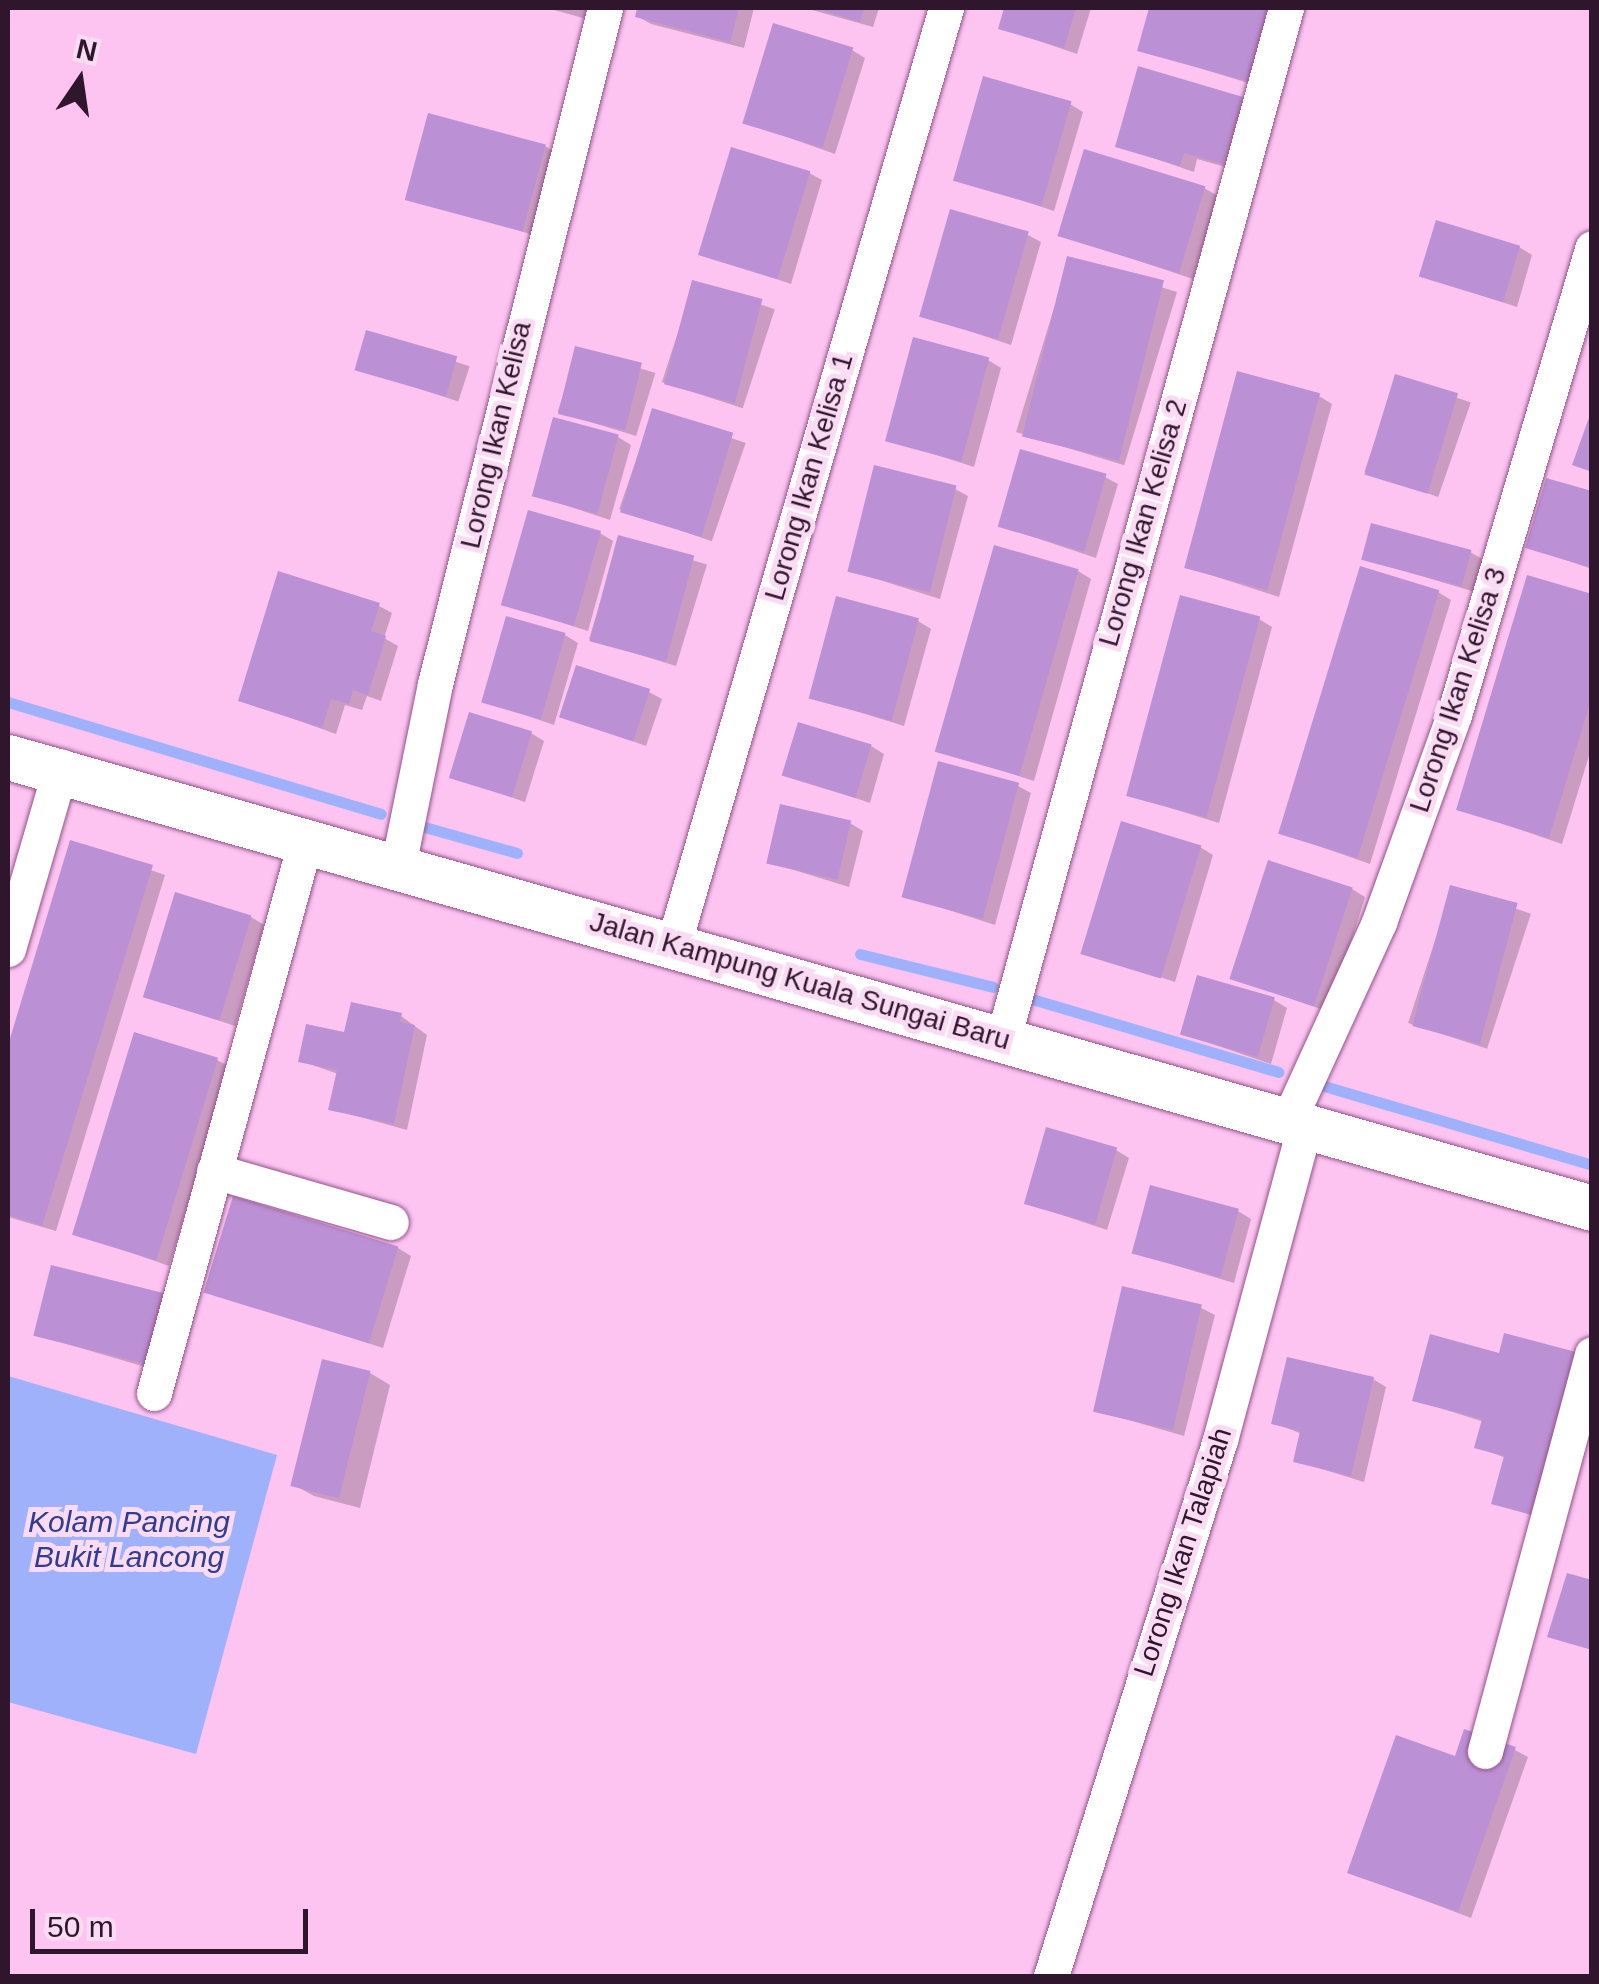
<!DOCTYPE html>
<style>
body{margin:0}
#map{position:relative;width:1599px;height:1984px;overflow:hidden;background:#fdc4f2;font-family:Helvetica,sans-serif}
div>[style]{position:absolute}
.water>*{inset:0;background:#9fb1fb}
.shadow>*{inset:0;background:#0003;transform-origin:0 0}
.stream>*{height:11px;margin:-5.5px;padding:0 5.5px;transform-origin:5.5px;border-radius:5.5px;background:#9fb1fb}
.building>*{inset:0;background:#bc90d4;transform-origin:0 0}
.roads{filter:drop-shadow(0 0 2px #925388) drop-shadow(0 0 2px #925388)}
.minor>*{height:35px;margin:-17.5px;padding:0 17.5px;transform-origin:17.5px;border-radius:17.5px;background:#fff}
.tertiary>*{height:45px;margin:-22.5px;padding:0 22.5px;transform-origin:22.5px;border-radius:22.5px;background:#fff}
span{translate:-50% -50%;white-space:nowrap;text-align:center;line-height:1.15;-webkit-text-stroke:10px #f9dcf3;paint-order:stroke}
.street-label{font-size:28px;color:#30162c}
.water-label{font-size:30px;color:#323c90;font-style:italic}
.frame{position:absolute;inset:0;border:10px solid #30162c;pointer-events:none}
.north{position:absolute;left:30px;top:30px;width:100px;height:100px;-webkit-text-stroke:8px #f9dcf3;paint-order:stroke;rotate:13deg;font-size:28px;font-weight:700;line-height:40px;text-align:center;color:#30162c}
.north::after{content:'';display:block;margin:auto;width:35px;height:45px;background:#30162c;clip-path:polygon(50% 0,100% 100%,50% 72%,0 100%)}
.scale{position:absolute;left:30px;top:1909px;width:278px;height:45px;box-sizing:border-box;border:5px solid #30162c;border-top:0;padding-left:12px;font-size:30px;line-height:35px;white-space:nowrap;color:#30162c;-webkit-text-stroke:8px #f9dcf3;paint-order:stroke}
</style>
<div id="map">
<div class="water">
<i style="clip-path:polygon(8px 1376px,277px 1455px,196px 1754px,8px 1702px)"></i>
</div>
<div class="shadow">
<i style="clip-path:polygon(547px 8px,594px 8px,590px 20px)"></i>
<i style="clip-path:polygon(640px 8px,754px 8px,744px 48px,651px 24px,637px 16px)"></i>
<i style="clip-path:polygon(805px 8px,879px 8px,873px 27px)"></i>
<i style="clip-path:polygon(1007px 8px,1091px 8px,1077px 54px,1001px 28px)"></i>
<i style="clip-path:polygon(1151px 8px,1274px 8px,1268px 89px,1140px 50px)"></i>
<i style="clip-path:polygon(852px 50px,865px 58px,835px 154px,744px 122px)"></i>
<i style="clip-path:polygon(1242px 99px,1255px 107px,1236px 170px,1197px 159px,1194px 172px,1118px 146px)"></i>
<i style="clip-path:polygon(1070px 104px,1083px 112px,1054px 211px,957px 179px)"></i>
<i style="clip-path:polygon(545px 146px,558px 154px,537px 236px,409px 198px)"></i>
<i style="clip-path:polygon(809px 173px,822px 180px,791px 284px,702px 254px)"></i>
<i style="clip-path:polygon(1204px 188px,1218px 196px,1193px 279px,1061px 235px)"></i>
<i style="clip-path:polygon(1028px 235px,1041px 242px,1011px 345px,921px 315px)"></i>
<i style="clip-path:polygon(1519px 247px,1532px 255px,1517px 307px,1422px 276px)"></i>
<i style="left:1069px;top:259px;width:113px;height:181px;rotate:17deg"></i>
<i style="left:694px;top:283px;width:85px;height:104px;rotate:18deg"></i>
<i style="left:367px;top:333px;width:108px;height:37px;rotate:18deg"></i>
<i style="left:577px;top:349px;width:82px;height:66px;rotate:17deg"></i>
<i style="clip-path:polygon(988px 360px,1001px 368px,974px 467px,887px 439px)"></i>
<i style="left:1397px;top:377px;width:78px;height:100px;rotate:19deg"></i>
<i style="clip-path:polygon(1319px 396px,1332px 404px,1279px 597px,1186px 567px)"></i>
<i style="left:653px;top:411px;width:98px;height:104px;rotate:19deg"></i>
<i style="clip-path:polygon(618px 437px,631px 445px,610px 520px,534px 495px)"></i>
<i style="clip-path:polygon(1105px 477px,1118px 484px,1096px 558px,1000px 526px)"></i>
<i style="clip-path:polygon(955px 489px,968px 496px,940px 599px,848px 570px)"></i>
<i style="clip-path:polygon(1592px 494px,1592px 569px,1528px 547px)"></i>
<i style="clip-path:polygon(600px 533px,613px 541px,588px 631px,504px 604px)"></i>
<i style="left:620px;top:538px;width:91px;height:106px;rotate:17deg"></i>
<i style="clip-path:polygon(1470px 552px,1484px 560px,1475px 592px,1364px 559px)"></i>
<i style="clip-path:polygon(1078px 571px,1091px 579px,1034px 781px,939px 750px)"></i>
<i style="clip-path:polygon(1438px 592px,1451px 600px,1370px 864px,1281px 833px)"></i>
<i style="clip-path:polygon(1592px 596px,1592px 746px,1562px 844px,1459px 809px)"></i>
<i style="clip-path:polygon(379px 606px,392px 613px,384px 638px,398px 646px,381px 701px,367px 696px,362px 710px,345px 705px,336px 734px,241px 700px)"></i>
<i style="clip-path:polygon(1259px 619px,1272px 627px,1219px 823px,1128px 795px)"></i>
<i style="clip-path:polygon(918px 621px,931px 629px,904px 726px,811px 697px)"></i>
<i style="clip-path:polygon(565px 635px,578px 643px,554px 725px,484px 701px)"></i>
<i style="clip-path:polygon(649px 692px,662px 699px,646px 746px,562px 715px)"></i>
<i style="clip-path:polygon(531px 733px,544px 741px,525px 802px,452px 777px)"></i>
<i style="clip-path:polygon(871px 746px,884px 754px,870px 803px,785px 774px)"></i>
<i style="clip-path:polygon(1018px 786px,1031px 793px,995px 925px,902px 895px)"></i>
<i style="clip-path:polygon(850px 823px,863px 831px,849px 887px,768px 862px)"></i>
<i style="clip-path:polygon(72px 843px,165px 875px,56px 1231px,8px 1217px,8px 1053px)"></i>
<i style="clip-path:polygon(1200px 847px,1213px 855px,1175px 982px,1085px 952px)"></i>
<i style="left:1452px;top:888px;width:83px;height:142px;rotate:18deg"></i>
<i style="clip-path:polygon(1352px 889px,1365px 897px,1329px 1012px,1234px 978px)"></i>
<i style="clip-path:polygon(251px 917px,264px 925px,235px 1026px,147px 997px)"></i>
<i style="clip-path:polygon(1274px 1000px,1287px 1008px,1271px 1064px,1183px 1034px)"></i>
<i style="clip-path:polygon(401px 1016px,427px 1035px,407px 1130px,331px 1109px,338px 1074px,301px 1061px,346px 1035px)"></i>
<i style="clip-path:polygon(217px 1060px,230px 1067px,169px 1266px,75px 1233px)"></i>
<i style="clip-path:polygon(1116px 1150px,1129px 1158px,1107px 1230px,1026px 1203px)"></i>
<i style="clip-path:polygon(1238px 1211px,1251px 1219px,1234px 1283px,1134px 1253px)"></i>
<i style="clip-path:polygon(398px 1248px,411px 1256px,383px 1348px,206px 1291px)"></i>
<i style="clip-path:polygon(53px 1268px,166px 1373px,36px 1335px)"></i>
<i style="clip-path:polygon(1201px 1308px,1215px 1315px,1184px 1436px,1094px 1410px)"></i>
<i style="clip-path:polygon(1432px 1337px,1546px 1520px,1494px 1503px,1506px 1458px,1477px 1447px,1484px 1422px,1415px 1400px)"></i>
<i style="clip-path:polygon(370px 1373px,390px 1385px,360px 1508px,314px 1496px,294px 1485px)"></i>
<i style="clip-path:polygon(1373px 1379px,1386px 1387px,1364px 1482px,1296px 1461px,1302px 1434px,1274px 1423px)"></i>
<i style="clip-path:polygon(1515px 1750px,1528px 1757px,1471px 1918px,1350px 1872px)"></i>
</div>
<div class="stream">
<i style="left:8px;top:702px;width:389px;rotate:16.7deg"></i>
<i style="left:414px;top:824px;width:107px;rotate:15.7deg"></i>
<i style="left:860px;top:954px;width:137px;rotate:13.9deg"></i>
<i style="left:1032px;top:999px;width:257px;rotate:16.5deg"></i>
<i style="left:1324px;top:1086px;width:279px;rotate:16.4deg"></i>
</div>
<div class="building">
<i style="clip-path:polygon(637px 8px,739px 8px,730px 42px,635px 17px)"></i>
<i style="clip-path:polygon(815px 8px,864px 8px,860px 22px)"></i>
<i style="clip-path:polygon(1004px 8px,1076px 8px,1064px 48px,998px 29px)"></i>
<i style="clip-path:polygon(1149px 8px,1275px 8px,1254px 83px,1137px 51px)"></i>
<i style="left:773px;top:23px;width:84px;height:105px;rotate:17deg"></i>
<i style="clip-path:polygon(1138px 66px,1243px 97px,1223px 164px,1184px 153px,1180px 166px,1115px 147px)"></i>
<i style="left:983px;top:76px;width:92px;height:109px;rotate:16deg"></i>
<i style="left:428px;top:113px;width:122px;height:90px;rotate:15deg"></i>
<i style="left:731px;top:147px;width:83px;height:113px;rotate:17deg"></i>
<i style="left:1084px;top:149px;width:127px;height:91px;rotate:17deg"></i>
<i style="left:950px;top:209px;width:82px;height:112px;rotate:16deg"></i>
<i style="left:1436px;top:220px;width:88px;height:59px;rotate:17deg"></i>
<i style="left:1067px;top:256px;width:100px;height:186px;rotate:14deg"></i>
<i style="left:692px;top:280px;width:73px;height:108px;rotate:15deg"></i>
<i style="left:366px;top:330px;width:95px;height:42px;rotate:16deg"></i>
<i style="left:913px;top:337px;width:79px;height:108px;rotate:15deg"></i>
<i style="left:575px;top:346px;width:69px;height:70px;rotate:14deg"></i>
<i style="left:1237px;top:371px;width:86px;height:204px;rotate:15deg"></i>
<i style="left:1395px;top:374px;width:66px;height:105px;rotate:17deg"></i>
<i style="left:652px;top:408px;width:85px;height:109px;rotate:17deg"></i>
<i style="clip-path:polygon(1591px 412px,1592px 412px,1592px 472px,1572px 465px)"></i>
<i style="left:553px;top:417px;width:68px;height:82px;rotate:15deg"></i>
<i style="left:1020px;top:449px;width:90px;height:81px;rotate:16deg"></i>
<i style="left:874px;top:465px;width:85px;height:110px;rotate:14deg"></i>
<i style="clip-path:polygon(1546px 478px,1592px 491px,1592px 568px,1525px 548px)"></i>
<i style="left:528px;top:510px;width:76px;height:99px;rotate:16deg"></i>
<i style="left:1371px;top:523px;width:104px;height:38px;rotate:15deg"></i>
<i style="left:618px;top:535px;width:79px;height:110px;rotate:15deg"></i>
<i style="left:994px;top:545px;width:88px;height:215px;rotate:16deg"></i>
<i style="left:1360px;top:566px;width:83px;height:280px;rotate:17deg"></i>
<i style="clip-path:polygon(278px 571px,380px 603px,371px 631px,386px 636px,368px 695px,353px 690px,349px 704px,331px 699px,322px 728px,238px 701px)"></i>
<i style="clip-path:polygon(1527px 575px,1592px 594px,1592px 696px,1549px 838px,1456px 810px)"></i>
<i style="left:1180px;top:595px;width:83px;height:208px;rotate:15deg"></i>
<i style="left:836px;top:596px;width:86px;height:106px;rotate:15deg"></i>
<i style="left:506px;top:616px;width:62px;height:90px;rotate:16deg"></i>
<i style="left:576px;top:665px;width:78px;height:55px;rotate:18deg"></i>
<i style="left:469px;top:712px;width:66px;height:69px;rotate:17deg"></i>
<i style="left:798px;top:722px;width:77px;height:56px;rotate:17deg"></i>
<i style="left:938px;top:761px;width:84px;height:141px;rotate:15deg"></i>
<i style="left:780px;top:804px;width:73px;height:61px;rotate:13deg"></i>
<i style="left:1121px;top:821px;width:84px;height:139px;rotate:17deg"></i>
<i style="clip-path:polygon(70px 840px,153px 865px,42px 1226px,8px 1215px,8px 1045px)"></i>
<i style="left:1268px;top:860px;width:89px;height:125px;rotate:18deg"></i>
<i style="left:1450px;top:885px;width:70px;height:146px;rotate:15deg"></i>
<i style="left:175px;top:892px;width:80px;height:110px;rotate:17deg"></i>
<i style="left:1197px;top:975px;width:81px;height:62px;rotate:16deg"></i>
<i style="clip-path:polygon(351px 1002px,402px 1013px,400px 1022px,415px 1025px,394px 1124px,328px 1110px,337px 1070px,298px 1062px,306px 1024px,344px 1032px)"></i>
<i style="left:134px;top:1032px;width:88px;height:212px;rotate:17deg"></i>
<i style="left:1046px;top:1127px;width:74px;height:80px;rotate:16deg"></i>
<i style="left:1150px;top:1185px;width:92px;height:71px;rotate:15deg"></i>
<i style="left:233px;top:1196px;width:173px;height:101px;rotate:17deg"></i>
<i style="left:51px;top:1265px;width:124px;height:73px;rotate:14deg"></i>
<i style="left:1122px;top:1286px;width:82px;height:129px;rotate:13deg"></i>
<i style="clip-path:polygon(1504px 1333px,1576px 1352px,1533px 1515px,1491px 1504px,1504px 1456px,1474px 1448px,1482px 1419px,1412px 1401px,1430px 1334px,1499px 1353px)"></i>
<i style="clip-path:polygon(1287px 1357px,1374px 1377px,1351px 1476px,1293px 1462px,1300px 1431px,1271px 1424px)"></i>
<i style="left:322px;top:1359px;width:50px;height:131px;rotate:14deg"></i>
<i style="clip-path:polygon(1567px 1573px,1592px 1580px,1592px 1650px,1547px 1637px)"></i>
<i style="clip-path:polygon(1464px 1729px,1516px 1747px,1458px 1912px,1347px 1873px,1396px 1735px,1455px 1756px)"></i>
</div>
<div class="roads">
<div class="minor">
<i style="left:398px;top:866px;width:186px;rotate:-78.5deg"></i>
<i style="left:435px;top:684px;width:697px;rotate:-75.88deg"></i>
<i style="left:673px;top:946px;width:977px;rotate:-73.77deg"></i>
<i style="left:8px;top:949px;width:190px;rotate:-73.8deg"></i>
<i style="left:1003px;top:1039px;width:1069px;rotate:-74.65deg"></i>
<i style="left:1289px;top:1119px;width:217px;rotate:-65.4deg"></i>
<i style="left:1379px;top:922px;width:220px;rotate:-70.1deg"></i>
<i style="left:1454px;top:715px;width:487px;rotate:-73.5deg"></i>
<i style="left:214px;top:1171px;width:184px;rotate:16.1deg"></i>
<i style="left:154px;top:1393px;width:574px;rotate:-74.66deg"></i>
<i style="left:1485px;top:1751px;width:411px;rotate:-74.9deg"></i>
<i style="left:1051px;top:1976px;width:562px;rotate:-72.5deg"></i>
<i style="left:1220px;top:1440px;width:327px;rotate:-74.9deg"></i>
</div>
<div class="tertiary">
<i style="left:8px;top:757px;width:1647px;rotate:15.89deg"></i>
</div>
</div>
<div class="street-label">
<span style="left:496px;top:435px;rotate:-77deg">Lorong Ikan Kelisa</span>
<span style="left:809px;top:477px;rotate:-74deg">Lorong Ikan Kelisa 1</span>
<span style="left:1143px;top:523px;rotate:-74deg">Lorong Ikan Kelisa 2</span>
<span style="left:1458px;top:690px;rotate:-72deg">Lorong Ikan Kelisa 3</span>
<span style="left:800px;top:981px;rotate:16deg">Jalan Kampung Kuala Sungai Baru</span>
<span style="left:1183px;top:1552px;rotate:-72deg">Lorong Ikan Talapiah</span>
</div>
<div class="water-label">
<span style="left:129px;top:1539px">Kolam Pancing<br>Bukit Lancong</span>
</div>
<div class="frame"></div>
<div class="north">N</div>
<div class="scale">50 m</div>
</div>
